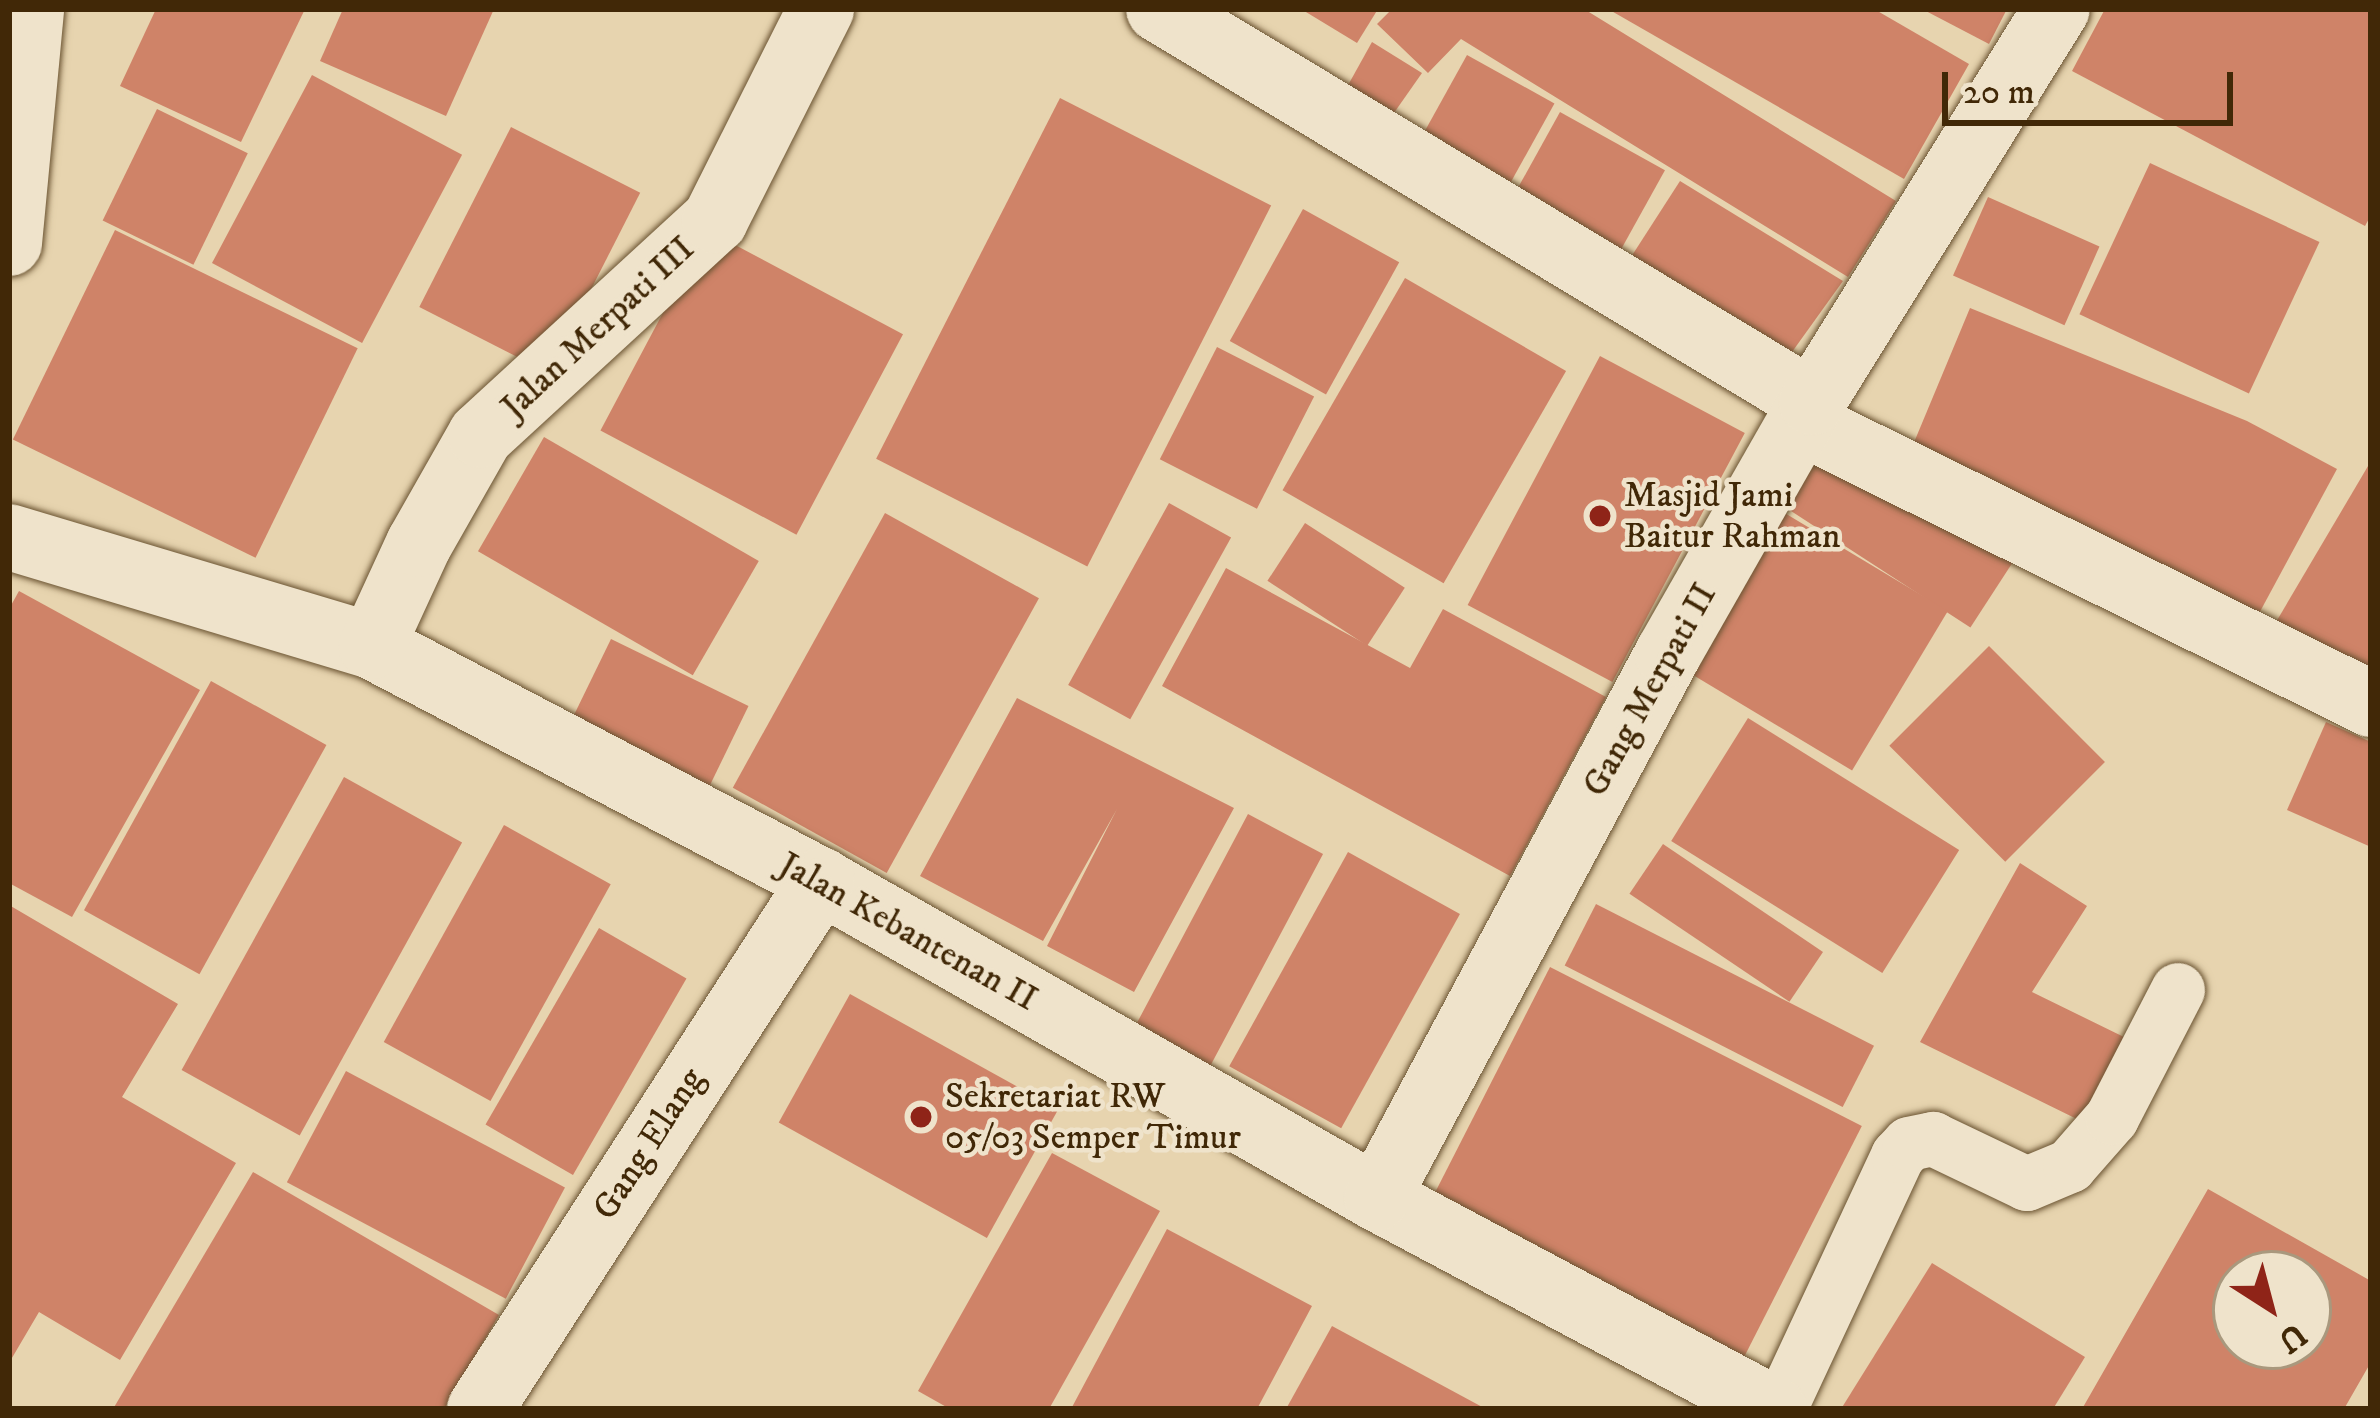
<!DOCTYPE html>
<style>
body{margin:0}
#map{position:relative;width:2380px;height:1418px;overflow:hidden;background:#e7d4af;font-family:"IM FELL DW Pica",serif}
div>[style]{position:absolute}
.building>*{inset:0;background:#cf8368;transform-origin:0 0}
.roads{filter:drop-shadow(0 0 3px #6a5331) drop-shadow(0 0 3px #6a5331)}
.lane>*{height:54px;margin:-27px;padding:0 27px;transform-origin:27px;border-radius:27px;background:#efe3cb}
.street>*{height:66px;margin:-33px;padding:0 33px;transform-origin:33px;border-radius:33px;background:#efe3cb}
.secondary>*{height:66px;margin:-33px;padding:0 33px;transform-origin:33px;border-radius:33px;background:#efe3cb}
.dots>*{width:33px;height:33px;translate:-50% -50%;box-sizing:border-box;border:6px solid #efe3cb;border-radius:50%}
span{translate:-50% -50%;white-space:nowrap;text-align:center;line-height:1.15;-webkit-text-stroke:9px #efe3cb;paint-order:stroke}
.street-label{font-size:36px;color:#412807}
.poi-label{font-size:36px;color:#412807}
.left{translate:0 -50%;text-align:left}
.frame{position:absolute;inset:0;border:12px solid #412807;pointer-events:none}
.north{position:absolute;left:2212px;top:1250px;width:120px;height:120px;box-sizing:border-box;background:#efe3cb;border:3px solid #a9987d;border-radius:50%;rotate:144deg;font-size:33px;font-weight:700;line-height:48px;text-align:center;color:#412807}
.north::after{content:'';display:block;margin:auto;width:42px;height:54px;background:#8f2418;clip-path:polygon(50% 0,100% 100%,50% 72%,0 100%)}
.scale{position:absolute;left:1942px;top:72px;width:291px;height:54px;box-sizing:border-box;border:6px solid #412807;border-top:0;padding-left:15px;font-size:36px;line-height:42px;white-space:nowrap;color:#412807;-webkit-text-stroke:9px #efe3cb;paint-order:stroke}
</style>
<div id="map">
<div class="building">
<i style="clip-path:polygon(156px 9px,305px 9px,241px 142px,120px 86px)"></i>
<i style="clip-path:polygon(343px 9px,494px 9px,446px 116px,320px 61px)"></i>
<i style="clip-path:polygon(1301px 9px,1378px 9px,1357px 43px)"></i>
<i style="clip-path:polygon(1392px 9px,1584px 9px,1896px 201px,1848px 277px,1461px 39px,1428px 73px,1377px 24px)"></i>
<i style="clip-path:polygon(1608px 9px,1874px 9px,1969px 64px,1904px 179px)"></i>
<i style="clip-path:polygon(1922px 9px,2007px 9px,1989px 44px)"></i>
<i style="clip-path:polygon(2105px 9px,2371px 9px,2371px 215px,2365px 226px,2072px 71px)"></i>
<i style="clip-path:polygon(1372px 42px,1422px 73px,1382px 130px,1337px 105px)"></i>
<i style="left:1467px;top:55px;width:100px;height:107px;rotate:29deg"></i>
<i style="left:312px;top:75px;width:170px;height:213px;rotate:28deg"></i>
<i style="left:1060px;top:98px;width:237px;height:405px;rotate:27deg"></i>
<i style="left:157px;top:109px;width:101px;height:124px;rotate:26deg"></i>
<i style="left:1560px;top:112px;width:120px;height:107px;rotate:29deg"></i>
<i style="left:511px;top:127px;width:145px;height:202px;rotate:27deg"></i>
<i style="left:2150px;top:163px;width:187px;height:167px;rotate:25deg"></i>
<i style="clip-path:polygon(1680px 181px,1843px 281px,1787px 359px,1622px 271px)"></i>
<i style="left:1988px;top:197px;width:122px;height:86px;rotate:24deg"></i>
<i style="left:1303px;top:209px;width:110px;height:151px;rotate:29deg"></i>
<i style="left:115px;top:230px;width:270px;height:233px;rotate:26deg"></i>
<i style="left:707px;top:230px;width:222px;height:227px;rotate:28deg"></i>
<i style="left:1405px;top:278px;width:186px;height:245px;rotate:30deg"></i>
<i style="clip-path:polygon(1970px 308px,2247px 421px,2337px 469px,2249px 632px,1910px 452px)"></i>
<i style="left:1217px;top:347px;width:109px;height:126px;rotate:27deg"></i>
<i style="left:1600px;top:356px;width:164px;height:282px;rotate:28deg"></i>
<i style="left:1823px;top:434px;width:229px;height:82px;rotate:33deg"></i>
<i style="left:544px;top:437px;width:248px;height:132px;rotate:30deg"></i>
<i style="clip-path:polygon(2371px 461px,2371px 682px,2266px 639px)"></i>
<i style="left:1169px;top:503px;width:71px;height:208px;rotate:29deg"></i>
<i style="left:1773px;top:506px;width:204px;height:186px;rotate:31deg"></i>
<i style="left:885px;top:513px;width:176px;height:314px;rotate:29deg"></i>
<i style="left:1305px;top:523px;width:119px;height:69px;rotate:33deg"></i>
<i style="clip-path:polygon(1226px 568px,1410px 668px,1443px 609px,1606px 697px,1510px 876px,1162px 686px)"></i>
<i style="clip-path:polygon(19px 591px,200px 690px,72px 917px,9px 883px,9px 609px)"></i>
<i style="left:611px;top:639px;width:153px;height:95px;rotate:26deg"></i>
<i style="left:1989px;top:646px;width:164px;height:141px;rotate:45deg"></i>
<i style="left:211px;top:681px;width:132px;height:262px;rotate:29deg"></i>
<i style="clip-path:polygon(1017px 698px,1234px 808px,1134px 992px,1047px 946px,1117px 809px,1043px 941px,920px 876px)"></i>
<i style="left:1748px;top:718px;width:249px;height:145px;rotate:32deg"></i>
<i style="clip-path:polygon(2326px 722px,2371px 742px,2371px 847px,2287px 810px)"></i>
<i style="left:344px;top:777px;width:135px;height:335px;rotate:29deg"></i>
<i style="left:1248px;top:814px;width:85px;height:244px;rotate:28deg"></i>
<i style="left:504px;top:825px;width:122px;height:248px;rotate:29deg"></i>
<i style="left:1663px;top:844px;width:193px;height:60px;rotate:34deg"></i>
<i style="left:1348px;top:852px;width:128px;height:245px;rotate:29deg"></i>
<i style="clip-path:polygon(2020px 863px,2087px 906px,2032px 992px,2128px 1039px,2087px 1124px,1920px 1042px)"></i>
<i style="left:1596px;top:904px;width:312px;height:69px;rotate:27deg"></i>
<i style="clip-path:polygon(9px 905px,178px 1004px,122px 1097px,236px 1163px,120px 1360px,39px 1312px,9px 1363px)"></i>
<i style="left:599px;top:928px;width:101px;height:227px;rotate:30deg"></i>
<i style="left:1550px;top:967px;width:350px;height:263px;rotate:27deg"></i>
<i style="left:850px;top:994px;width:238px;height:147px;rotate:29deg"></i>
<i style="left:346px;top:1071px;width:248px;height:126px;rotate:28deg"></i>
<i style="clip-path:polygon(1052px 1153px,1160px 1211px,1049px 1409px,950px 1409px,918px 1391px)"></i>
<i style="clip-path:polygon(253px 1172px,499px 1315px,444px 1409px,113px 1409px)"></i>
<i style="clip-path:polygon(evenodd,2208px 1189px,2371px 1281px,2371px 1362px,2344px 1409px,2082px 1409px,2208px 1189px,2236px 1274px,2308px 1274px,2308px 1346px,2236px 1346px,2236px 1274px)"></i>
<i style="clip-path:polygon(1167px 1229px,1312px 1306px,1257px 1409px,1071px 1409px)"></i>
<i style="clip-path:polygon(1932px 1263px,2085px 1357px,2053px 1409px,1841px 1409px)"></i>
<i style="clip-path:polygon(1332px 1326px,1486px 1409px,1286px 1409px)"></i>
</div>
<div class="roads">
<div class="lane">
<i style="left:1780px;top:1409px;width:279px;rotate:-65deg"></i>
<i style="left:1898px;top:1156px;width:16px;rotate:-47deg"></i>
<i style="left:1909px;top:1144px;width:25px;rotate:-12deg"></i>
<i style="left:1933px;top:1139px;width:104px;rotate:25.6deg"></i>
<i style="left:2027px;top:1184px;width:47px;rotate:-22.7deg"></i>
<i style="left:2070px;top:1166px;width:64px;rotate:-48.8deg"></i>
<i style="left:2112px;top:1118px;width:144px;rotate:-62.7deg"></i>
</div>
<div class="street">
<i style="left:1159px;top:9px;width:762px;rotate:31.04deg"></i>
<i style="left:1801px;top:422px;width:636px;rotate:26.32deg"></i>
<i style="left:9px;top:537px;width:379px;rotate:16.7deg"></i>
<i style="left:372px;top:646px;width:507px;rotate:27.63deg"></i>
<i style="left:821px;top:881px;width:640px;rotate:29.69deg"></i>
<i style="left:1377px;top:1198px;width:449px;rotate:28deg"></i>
<i style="left:372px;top:646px;width:112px;rotate:-65.3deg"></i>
<i style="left:419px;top:544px;width:125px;rotate:-60.4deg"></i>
<i style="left:481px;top:435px;width:318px;rotate:-42.6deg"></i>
<i style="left:715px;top:220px;width:236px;rotate:-63.3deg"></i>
<i style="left:1377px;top:1198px;width:617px;rotate:-61.86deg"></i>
<i style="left:1668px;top:654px;width:290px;rotate:-60.3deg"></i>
<i style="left:1812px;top:402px;width:463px;rotate:-58.1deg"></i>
<i style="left:480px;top:1409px;width:629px;rotate:-57.14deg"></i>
</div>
<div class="secondary">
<i style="left:9px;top:243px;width:235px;rotate:-84.6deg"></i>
</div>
</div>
<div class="dots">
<i style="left:1600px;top:516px;background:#8f2418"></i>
<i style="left:921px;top:1117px;background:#8f2418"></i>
</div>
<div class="street-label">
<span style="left:598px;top:328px;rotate:-43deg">Jalan Merpati III</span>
<span style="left:1650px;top:690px;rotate:-61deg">Gang Merpati II</span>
<span style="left:908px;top:932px;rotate:29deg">Jalan Kebantenan II</span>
<span style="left:649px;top:1144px;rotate:-57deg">Gang Elang</span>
</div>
<div class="poi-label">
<span class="left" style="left:1624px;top:516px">Masjid Jami<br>Baitur Rahman</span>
<span class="left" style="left:945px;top:1117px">Sekretariat RW<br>05/03 Semper Timur</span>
</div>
<div class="frame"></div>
<div class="north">U</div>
<div class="scale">20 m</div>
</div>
